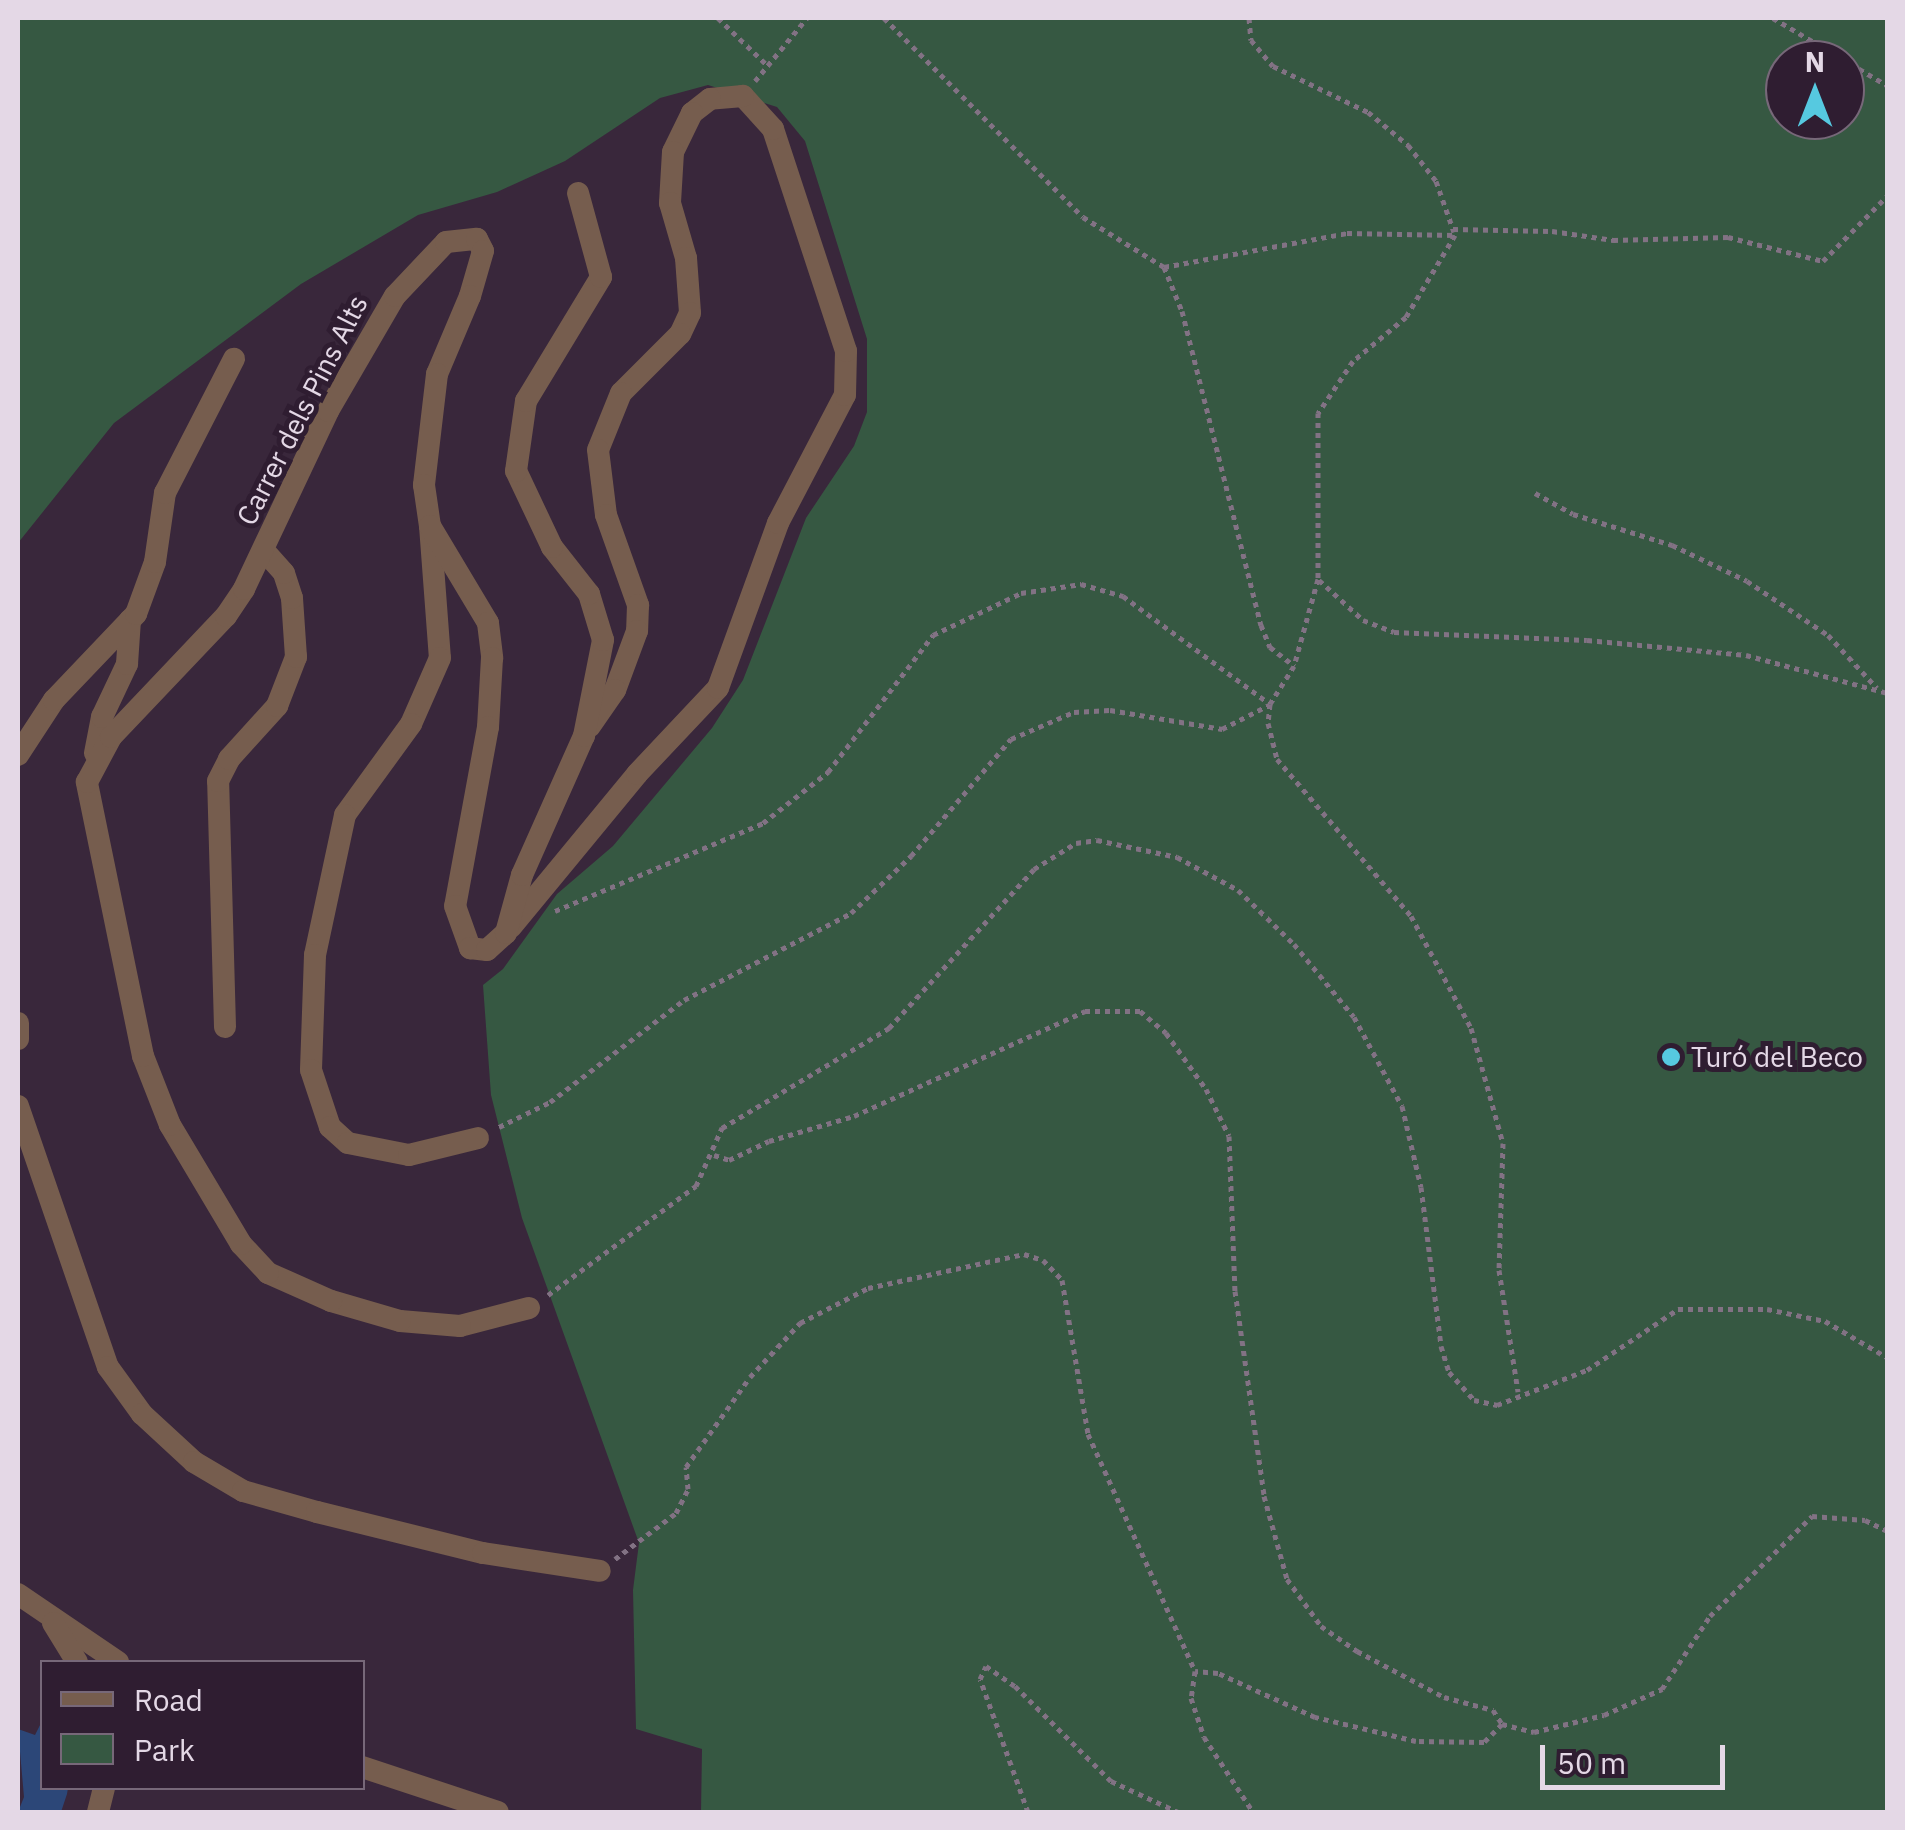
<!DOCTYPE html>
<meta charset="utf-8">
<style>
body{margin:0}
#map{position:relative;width:1905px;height:1830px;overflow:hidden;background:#39273b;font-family:"IBM Plex Sans",sans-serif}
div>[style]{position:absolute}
.green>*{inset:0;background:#365842}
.water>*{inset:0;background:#2c4778}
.path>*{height:5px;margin-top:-2.5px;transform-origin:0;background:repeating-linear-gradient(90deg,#827284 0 5px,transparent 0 10px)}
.minor>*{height:22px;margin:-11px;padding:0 11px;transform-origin:11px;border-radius:11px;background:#765d4e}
.dots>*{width:28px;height:28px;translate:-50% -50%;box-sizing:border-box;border:5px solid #2f1d31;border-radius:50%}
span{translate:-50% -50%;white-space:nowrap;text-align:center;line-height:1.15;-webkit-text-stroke:10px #2f1d31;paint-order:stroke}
.street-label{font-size:28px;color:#e4d8e6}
.poi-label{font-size:28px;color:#e4d8e6}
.left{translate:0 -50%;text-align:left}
.frame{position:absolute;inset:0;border:20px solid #e4d8e6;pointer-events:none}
.legend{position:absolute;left:40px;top:1660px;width:325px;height:130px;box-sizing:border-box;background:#2f1d31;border:2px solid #776879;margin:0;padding:12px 18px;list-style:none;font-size:30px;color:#e4d8e6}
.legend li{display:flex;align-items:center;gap:20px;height:50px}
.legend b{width:50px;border:2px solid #776879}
.north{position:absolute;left:1765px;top:40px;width:100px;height:100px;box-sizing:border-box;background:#2f1d31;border:2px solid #776879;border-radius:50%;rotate:0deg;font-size:28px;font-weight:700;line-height:40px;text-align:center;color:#e4d8e6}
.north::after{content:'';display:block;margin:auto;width:35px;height:45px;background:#56c9e0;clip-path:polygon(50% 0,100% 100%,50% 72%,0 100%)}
.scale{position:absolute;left:1540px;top:1745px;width:185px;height:45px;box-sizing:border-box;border:5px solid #e4d8e6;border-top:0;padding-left:12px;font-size:30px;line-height:35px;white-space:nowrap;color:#e4d8e6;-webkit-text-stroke:8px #2f1d31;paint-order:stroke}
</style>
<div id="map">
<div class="green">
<i style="clip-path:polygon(evenodd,18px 18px,1887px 18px,1887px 1812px,701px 1812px,702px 1749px,636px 1729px,633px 1590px,639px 1543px,522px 1218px,491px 1095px,483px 985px,503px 969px,557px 894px,613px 846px,712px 728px,743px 680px,806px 518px,854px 446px,867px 412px,867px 339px,805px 141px,777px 107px,708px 85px,660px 98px,565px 161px,497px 192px,418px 215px,301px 284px,114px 423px,18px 543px,18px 18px,1785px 60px,1845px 60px,1845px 120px,1785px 120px,1785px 60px)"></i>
</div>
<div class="water">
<i style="clip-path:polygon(42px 1721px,42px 1788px,68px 1788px,67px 1794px,61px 1812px,18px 1812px,24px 1797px,18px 1729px,35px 1735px)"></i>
</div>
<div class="path">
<i style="left:718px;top:18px;width:68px;rotate:43.8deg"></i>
<i style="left:884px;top:18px;width:281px;rotate:45deg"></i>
<i style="left:1083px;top:217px;width:95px;rotate:31.7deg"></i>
<i style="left:1164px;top:267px;width:48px;rotate:67.8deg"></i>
<i style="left:1182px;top:311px;width:324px;rotate:75.9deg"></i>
<i style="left:1261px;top:625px;width:24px;rotate:68deg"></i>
<i style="left:1270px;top:647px;width:31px;rotate:38deg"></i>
<i style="left:1249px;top:18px;width:22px;rotate:85deg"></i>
<i style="left:1251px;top:40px;width:34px;rotate:50deg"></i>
<i style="left:1273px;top:66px;width:106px;rotate:25.8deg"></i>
<i style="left:1368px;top:112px;width:52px;rotate:39.5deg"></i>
<i style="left:1408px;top:145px;width:46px;rotate:52.1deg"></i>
<i style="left:1436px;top:181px;width:54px;rotate:70.6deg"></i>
<i style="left:1773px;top:18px;width:134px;rotate:30.6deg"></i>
<i style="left:755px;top:81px;width:82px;rotate:-50.5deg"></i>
<i style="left:1453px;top:229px;width:99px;rotate:1.2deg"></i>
<i style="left:1552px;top:231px;width:62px;rotate:8.4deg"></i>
<i style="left:1613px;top:240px;width:115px;rotate:-1.5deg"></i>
<i style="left:1728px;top:237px;width:98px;rotate:14.2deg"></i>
<i style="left:1823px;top:261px;width:93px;rotate:-45.4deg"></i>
<i style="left:1164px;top:267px;width:186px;rotate:-10.5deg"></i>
<i style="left:1347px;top:233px;width:108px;rotate:1.1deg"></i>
<i style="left:1455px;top:235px;width:96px;rotate:120.9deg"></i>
<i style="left:1406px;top:317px;width:69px;rotate:140.3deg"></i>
<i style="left:1353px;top:361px;width:63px;rotate:123.9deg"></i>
<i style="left:1318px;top:413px;width:166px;rotate:90deg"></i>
<i style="left:1318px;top:579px;width:90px;rotate:105.4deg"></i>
<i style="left:1294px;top:666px;width:45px;rotate:122.3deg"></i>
<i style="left:1270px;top:704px;width:19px;rotate:96deg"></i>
<i style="left:1268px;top:723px;width:37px;rotate:76deg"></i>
<i style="left:1277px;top:759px;width:206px;rotate:49.5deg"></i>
<i style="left:1411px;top:916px;width:127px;rotate:61.8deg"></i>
<i style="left:1471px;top:1028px;width:119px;rotate:74.5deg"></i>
<i style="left:1503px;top:1143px;width:127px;rotate:91.8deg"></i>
<i style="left:1499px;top:1270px;width:123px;rotate:81.1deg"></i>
<i style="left:1535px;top:493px;width:43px;rotate:28.9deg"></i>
<i style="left:1573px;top:514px;width:104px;rotate:17.4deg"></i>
<i style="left:1672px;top:545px;width:83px;rotate:25.6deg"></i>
<i style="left:1747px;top:581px;width:97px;rotate:33.7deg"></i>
<i style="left:1828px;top:635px;width:72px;rotate:47.2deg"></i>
<i style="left:1319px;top:580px;width:59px;rotate:42.3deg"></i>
<i style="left:1363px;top:620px;width:33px;rotate:21deg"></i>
<i style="left:1394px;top:632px;width:193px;rotate:2.4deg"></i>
<i style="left:1587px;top:640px;width:160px;rotate:5.4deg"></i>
<i style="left:1746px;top:655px;width:147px;rotate:15deg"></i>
<i style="left:555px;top:911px;width:226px;rotate:-22.9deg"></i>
<i style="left:763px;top:823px;width:83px;rotate:-38.1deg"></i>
<i style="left:828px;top:772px;width:173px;rotate:-52.5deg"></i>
<i style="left:933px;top:635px;width:98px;rotate:-25.5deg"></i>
<i style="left:1021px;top:593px;width:61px;rotate:-8.5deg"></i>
<i style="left:1081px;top:584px;width:44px;rotate:15.9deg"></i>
<i style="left:1123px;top:596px;width:182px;rotate:36.3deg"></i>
<i style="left:499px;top:1127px;width:57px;rotate:-26.1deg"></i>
<i style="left:550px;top:1102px;width:168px;rotate:-37.3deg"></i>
<i style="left:684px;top:1000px;width:188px;rotate:-27.5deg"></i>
<i style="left:851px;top:913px;width:83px;rotate:-43.5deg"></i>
<i style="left:911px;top:856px;width:154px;rotate:-49.5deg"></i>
<i style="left:1011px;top:739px;width:69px;rotate:-23.2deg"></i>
<i style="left:1074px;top:712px;width:36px;rotate:-3deg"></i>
<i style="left:1110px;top:710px;width:114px;rotate:9.6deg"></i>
<i style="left:1222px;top:729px;width:53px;rotate:-27.1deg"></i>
<i style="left:714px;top:1155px;width:16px;rotate:18deg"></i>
<i style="left:729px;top:1160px;width:44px;rotate:-25.4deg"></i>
<i style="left:769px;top:1141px;width:89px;rotate:-16.4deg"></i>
<i style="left:854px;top:1116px;width:254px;rotate:-24.4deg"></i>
<i style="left:1085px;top:1011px;width:55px"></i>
<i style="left:1140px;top:1011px;width:34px;rotate:40deg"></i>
<i style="left:1166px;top:1033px;width:69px;rotate:54.5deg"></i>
<i style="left:1206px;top:1089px;width:52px;rotate:63.9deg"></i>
<i style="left:1229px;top:1136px;width:155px;rotate:87.8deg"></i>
<i style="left:1235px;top:1291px;width:207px;rotate:81.9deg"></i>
<i style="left:1264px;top:1496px;width:86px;rotate:74.5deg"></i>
<i style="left:1287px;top:1579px;width:58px;rotate:54.1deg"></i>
<i style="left:1321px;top:1626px;width:44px;rotate:34.8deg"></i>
<i style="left:1357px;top:1651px;width:98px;rotate:27.9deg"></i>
<i style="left:1444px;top:1697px;width:51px;rotate:14.9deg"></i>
<i style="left:1493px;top:1710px;width:17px;rotate:57deg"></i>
<i style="left:1502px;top:1724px;width:25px;rotate:135deg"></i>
<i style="left:1484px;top:1742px;width:68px;rotate:-179.2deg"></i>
<i style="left:1416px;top:1741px;width:104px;rotate:-166.6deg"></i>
<i style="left:1315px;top:1717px;width:107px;rotate:-155.6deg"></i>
<i style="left:1218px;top:1673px;width:23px;rotate:-175deg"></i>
<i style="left:548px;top:1295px;width:184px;rotate:-36.4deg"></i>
<i style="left:696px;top:1186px;width:64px;rotate:-65.9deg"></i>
<i style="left:722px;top:1128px;width:195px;rotate:-30.9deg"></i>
<i style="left:889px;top:1028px;width:215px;rotate:-47.6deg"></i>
<i style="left:1034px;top:869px;width:49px;rotate:-31.8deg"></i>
<i style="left:1076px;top:843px;width:21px;rotate:-8deg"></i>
<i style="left:1097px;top:840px;width:82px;rotate:12deg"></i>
<i style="left:1177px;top:857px;width:69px;rotate:28.4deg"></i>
<i style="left:1238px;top:890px;width:78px;rotate:44deg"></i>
<i style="left:1294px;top:944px;width:94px;rotate:50.6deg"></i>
<i style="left:1354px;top:1017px;width:101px;rotate:61.7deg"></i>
<i style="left:1402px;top:1106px;width:83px;rotate:76.8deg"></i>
<i style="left:1421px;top:1187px;width:160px;rotate:82.8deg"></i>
<i style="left:1441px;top:1346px;width:27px;rotate:73deg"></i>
<i style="left:1449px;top:1372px;width:38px;rotate:48deg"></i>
<i style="left:1474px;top:1400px;width:24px;rotate:12deg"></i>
<i style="left:1497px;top:1405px;width:97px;rotate:-21.3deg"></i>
<i style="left:1587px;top:1370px;width:110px;rotate:-33.8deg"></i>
<i style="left:1678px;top:1309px;width:89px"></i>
<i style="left:1767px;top:1309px;width:59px;rotate:11.7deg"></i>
<i style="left:1825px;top:1321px;width:73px;rotate:30.4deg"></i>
<i style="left:615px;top:1559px;width:76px;rotate:-37deg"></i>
<i style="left:676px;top:1513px;width:27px;rotate:-63deg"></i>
<i style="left:688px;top:1489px;width:22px;rotate:-95deg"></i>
<i style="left:686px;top:1467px;width:110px;rotate:-54.6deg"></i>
<i style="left:750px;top:1377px;width:74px;rotate:-47.2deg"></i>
<i style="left:800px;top:1323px;width:76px;rotate:-27.2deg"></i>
<i style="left:868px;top:1288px;width:160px;rotate:-12.3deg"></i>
<i style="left:1024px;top:1254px;width:20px;rotate:18deg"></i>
<i style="left:1043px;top:1260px;width:28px;rotate:46deg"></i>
<i style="left:1062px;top:1280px;width:156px;rotate:80.4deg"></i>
<i style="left:1088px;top:1434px;width:260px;rotate:65.7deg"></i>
<i style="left:1195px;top:1671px;width:27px;rotate:98deg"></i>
<i style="left:1191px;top:1698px;width:41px;rotate:71.6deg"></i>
<i style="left:1204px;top:1737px;width:90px;rotate:56.8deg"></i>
<i style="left:1502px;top:1724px;width:33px;rotate:14deg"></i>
<i style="left:1534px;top:1732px;width:72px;rotate:-13.7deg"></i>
<i style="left:1604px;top:1715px;width:64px;rotate:-24.1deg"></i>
<i style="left:1662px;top:1689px;width:87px;rotate:-56.7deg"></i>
<i style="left:1710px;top:1616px;width:143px;rotate:-44.4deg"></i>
<i style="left:1812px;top:1516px;width:53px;rotate:4.3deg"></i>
<i style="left:1865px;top:1520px;width:25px;rotate:26deg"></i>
<i style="left:1028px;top:1812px;width:141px;rotate:-109.8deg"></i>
<i style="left:980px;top:1679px;width:14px;rotate:-65deg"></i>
<i style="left:986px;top:1666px;width:35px;rotate:35deg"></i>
<i style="left:1015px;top:1686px;width:135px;rotate:44.7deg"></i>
<i style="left:1111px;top:1781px;width:74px;rotate:24.8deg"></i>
</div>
<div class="minor">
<i style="left:430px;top:526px;width:132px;rotate:85.7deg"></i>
<i style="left:440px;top:658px;width:72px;rotate:113.7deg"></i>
<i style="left:411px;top:724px;width:112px;rotate:126deg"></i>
<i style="left:345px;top:815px;width:143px;rotate:102.1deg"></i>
<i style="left:315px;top:955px;width:115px;rotate:92deg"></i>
<i style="left:311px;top:1070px;width:60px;rotate:71.6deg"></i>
<i style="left:330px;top:1127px;width:24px;rotate:42deg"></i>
<i style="left:348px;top:1143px;width:62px;rotate:11.1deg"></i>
<i style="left:409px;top:1155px;width:71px;rotate:-13.8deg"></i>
<i style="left:95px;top:753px;width:37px;rotate:-79deg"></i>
<i style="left:102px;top:717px;width:59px;rotate:-64.7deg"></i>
<i style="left:127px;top:664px;width:44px;rotate:-86.1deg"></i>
<i style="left:18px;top:755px;width:66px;rotate:-56.8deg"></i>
<i style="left:54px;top:700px;width:119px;rotate:-46.4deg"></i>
<i style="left:136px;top:614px;width:55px;rotate:-69.9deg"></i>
<i style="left:155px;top:562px;width:70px;rotate:-81.8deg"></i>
<i style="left:165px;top:493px;width:151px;rotate:-62.8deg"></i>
<i style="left:511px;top:927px;width:198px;rotate:-50.5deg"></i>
<i style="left:637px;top:774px;width:118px;rotate:-46.7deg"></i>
<i style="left:718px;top:688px;width:176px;rotate:-70deg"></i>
<i style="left:778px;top:523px;width:144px;rotate:-62.4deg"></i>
<i style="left:845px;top:395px;width:44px;rotate:-88.7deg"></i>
<i style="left:846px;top:351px;width:234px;rotate:-108.2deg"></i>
<i style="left:773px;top:129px;width:45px;rotate:-132.3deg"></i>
<i style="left:743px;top:96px;width:33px;rotate:175deg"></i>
<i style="left:710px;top:99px;width:23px;rotate:142deg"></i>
<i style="left:692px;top:113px;width:43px;rotate:116deg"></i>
<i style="left:673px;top:152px;width:51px;rotate:93.4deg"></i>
<i style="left:670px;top:203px;width:57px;rotate:73.8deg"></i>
<i style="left:686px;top:258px;width:55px;rotate:85.8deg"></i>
<i style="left:690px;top:313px;width:23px;rotate:115deg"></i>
<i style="left:680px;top:334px;width:83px;rotate:135deg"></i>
<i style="left:621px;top:393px;width:61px;rotate:112deg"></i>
<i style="left:598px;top:450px;width:65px;rotate:83deg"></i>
<i style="left:606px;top:515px;width:96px;rotate:70.4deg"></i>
<i style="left:638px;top:605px;width:26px;rotate:92deg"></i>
<i style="left:637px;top:631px;width:63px;rotate:110.4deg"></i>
<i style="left:615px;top:690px;width:44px;rotate:124.8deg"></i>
<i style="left:18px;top:1023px;width:16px;rotate:90deg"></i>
<i style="left:225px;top:1027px;width:246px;rotate:-91.6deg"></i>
<i style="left:218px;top:781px;width:25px;rotate:-63deg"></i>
<i style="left:229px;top:759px;width:72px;rotate:-47.8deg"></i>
<i style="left:277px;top:706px;width:53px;rotate:-68.8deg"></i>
<i style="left:296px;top:657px;width:59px;rotate:-93.9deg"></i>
<i style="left:292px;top:598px;width:26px;rotate:-108deg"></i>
<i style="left:284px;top:573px;width:31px;rotate:-132deg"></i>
<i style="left:18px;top:1106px;width:276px;rotate:71deg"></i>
<i style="left:108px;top:1367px;width:58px;rotate:54.1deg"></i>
<i style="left:142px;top:1414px;width:71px;rotate:42.7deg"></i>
<i style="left:194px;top:1462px;width:57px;rotate:30.6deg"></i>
<i style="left:243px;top:1491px;width:77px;rotate:15.8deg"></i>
<i style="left:317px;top:1512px;width:171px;rotate:13.9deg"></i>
<i style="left:483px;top:1553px;width:118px;rotate:8.7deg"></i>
<i style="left:529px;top:1308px;width:71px;rotate:165.4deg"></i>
<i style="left:460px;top:1326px;width:60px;rotate:-175.2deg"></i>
<i style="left:400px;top:1321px;width:72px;rotate:-163.8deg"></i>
<i style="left:331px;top:1301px;width:69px;rotate:-156deg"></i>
<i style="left:268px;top:1273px;width:40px;rotate:-133deg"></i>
<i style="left:241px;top:1244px;width:139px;rotate:-120.8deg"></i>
<i style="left:170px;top:1125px;width:74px;rotate:-111.4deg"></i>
<i style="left:143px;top:1056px;width:280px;rotate:-101.6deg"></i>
<i style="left:87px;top:782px;width:51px;rotate:-61.9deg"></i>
<i style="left:111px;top:737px;width:167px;rotate:-46.5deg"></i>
<i style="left:226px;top:616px;width:32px;rotate:-56deg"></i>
<i style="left:244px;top:589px;width:197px;rotate:-64.7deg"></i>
<i style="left:328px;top:411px;width:133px;rotate:-59.8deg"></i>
<i style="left:395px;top:296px;width:74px;rotate:-46.6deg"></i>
<i style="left:446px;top:242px;width:31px;rotate:-6deg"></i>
<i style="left:477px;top:239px;width:13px;rotate:63deg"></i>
<i style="left:483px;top:251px;width:47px;rotate:106.1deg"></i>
<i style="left:470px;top:296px;width:85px;rotate:112.9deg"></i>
<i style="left:437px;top:374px;width:112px;rotate:96.7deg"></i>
<i style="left:424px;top:485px;width:41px;rotate:81.7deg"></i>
<i style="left:430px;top:526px;width:113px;rotate:59.1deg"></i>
<i style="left:488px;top:623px;width:35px;rotate:83deg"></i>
<i style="left:492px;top:658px;width:69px;rotate:93.3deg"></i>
<i style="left:488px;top:727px;width:182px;rotate:100.4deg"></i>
<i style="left:455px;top:906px;width:45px;rotate:70.3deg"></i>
<i style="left:470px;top:948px;width:17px;rotate:7deg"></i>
<i style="left:487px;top:950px;width:25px;rotate:-42deg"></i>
<i style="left:506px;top:933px;width:60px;rotate:-74.6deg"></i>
<i style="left:522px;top:875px;width:152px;rotate:-66deg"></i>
<i style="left:584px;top:736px;width:98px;rotate:-78.8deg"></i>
<i style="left:603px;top:640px;width:48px;rotate:-106.9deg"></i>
<i style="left:589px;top:594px;width:60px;rotate:-128.2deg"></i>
<i style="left:552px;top:547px;width:84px;rotate:-115.3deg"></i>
<i style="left:516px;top:471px;width:71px;rotate:-81.9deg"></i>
<i style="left:526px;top:401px;width:145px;rotate:-58.8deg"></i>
<i style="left:601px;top:277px;width:87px;rotate:-105.3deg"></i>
<i style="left:18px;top:1594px;width:121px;rotate:34.2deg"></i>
<i style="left:53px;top:1623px;width:46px;rotate:58.4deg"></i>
<i style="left:362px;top:1767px;width:143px;rotate:18.3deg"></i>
<i style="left:98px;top:1812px;width:25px;rotate:-76deg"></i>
</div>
<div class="dots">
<i style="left:1671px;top:1057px;background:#56c9e0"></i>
</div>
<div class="street-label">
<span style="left:302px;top:410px;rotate:-63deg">Carrer dels Pins Alts</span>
</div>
<div class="poi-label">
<span class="left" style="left:1691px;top:1057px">Turó del Beco</span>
</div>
<div class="frame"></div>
<ul class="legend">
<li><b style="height:12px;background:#765d4e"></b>Road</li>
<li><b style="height:28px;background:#365842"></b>Park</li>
</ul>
<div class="north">N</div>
<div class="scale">50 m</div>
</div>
